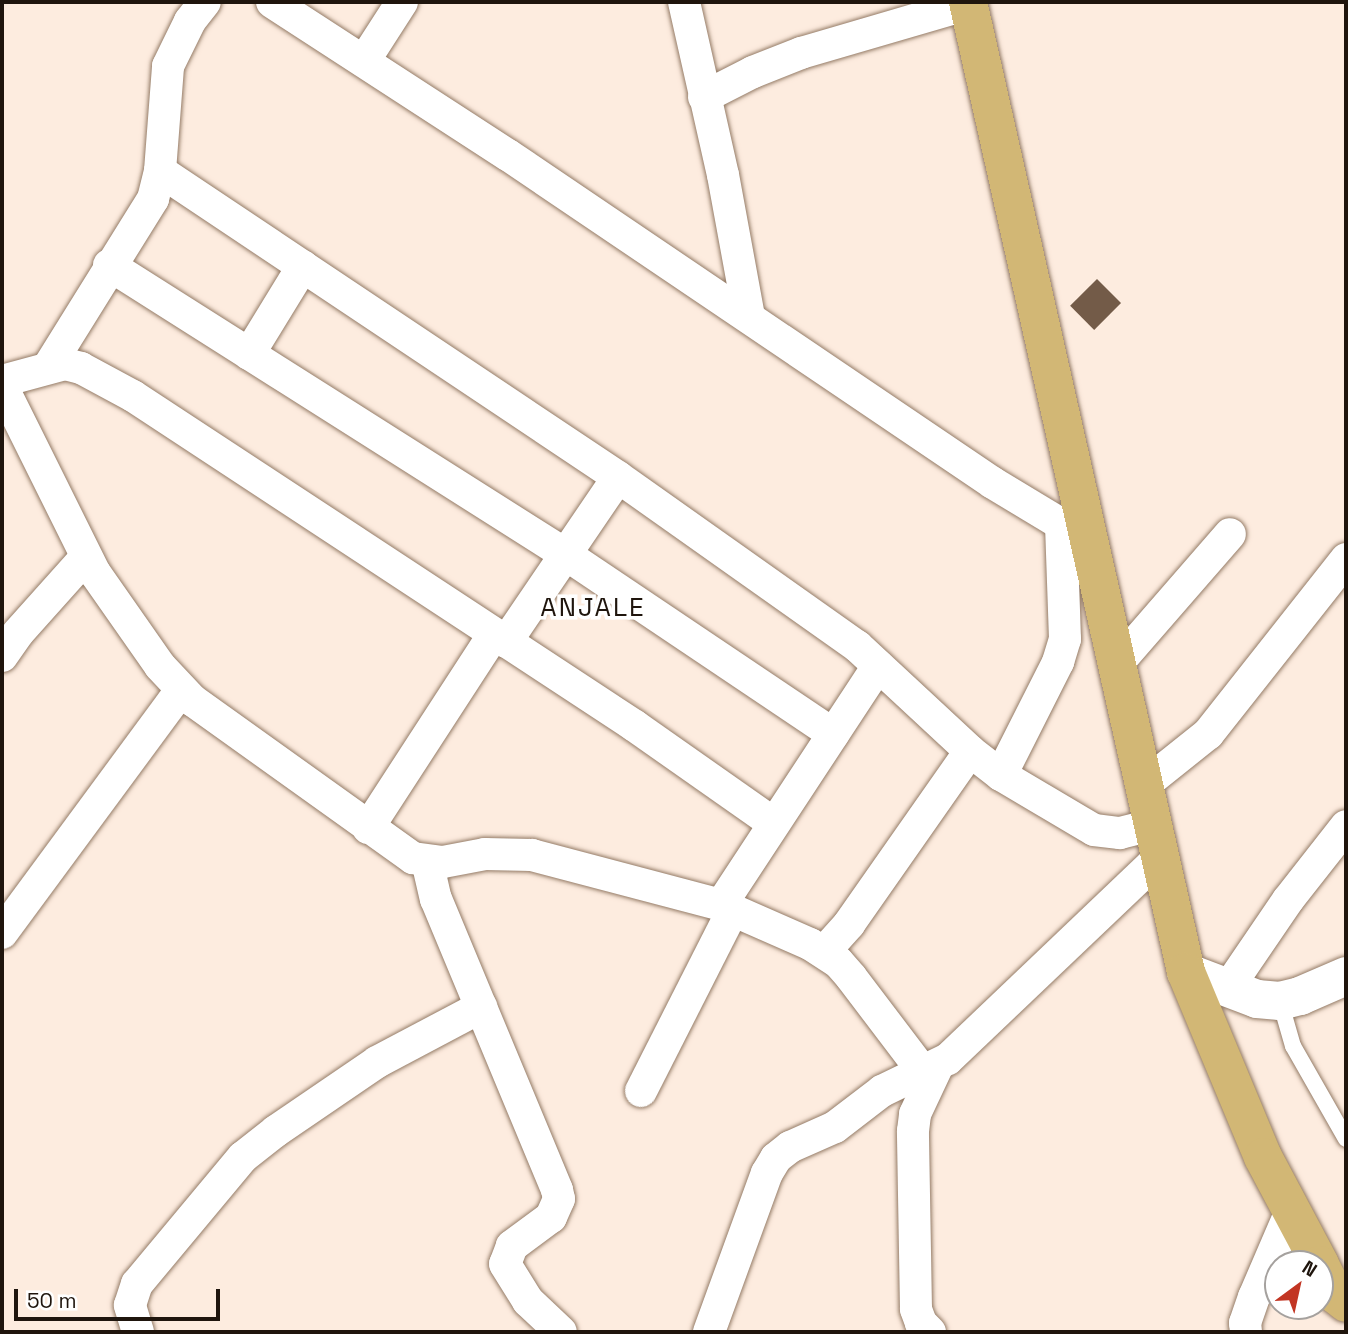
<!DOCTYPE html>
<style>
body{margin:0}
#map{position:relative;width:1348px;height:1334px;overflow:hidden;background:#fdecdf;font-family:"Space Grotesk",sans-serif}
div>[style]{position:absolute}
.building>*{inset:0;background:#735b48;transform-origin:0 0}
.roads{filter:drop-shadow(0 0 2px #947b66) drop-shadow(0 0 2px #947b66)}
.lane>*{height:16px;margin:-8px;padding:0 8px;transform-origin:8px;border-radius:8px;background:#fff}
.street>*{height:32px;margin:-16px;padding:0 16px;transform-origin:16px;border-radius:16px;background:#fff}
.secondary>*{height:38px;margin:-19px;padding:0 19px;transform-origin:19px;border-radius:19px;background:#fff}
.primary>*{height:38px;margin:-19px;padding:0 19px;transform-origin:19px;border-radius:19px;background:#d2b775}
span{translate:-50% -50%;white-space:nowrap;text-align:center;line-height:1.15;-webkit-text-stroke:7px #fff;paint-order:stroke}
.quarter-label{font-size:26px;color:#1f150d;letter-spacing:2px}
.frame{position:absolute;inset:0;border:4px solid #1f150d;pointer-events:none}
.north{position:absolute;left:1264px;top:1250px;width:70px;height:70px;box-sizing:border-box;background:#fff;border:2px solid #a5a19e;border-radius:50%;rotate:33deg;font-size:19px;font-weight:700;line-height:28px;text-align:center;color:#1f150d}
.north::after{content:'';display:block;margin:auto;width:24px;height:32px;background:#c23523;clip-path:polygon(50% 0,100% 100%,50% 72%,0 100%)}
.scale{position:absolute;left:14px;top:1289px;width:206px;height:32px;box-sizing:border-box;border:4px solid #1f150d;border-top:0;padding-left:9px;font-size:21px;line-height:24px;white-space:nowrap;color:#1f150d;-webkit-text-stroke:5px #fff;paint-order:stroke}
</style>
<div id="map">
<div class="building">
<i style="left:1097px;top:279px;width:34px;height:38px;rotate:45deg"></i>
</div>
<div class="roads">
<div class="lane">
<i style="left:1280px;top:1001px;width:47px;rotate:73.9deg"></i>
<i style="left:1293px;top:1046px;width:107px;rotate:60.3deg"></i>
</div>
<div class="street">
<i style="left:272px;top:2px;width:281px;rotate:33deg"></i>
<i style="left:508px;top:155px;width:585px;rotate:34.07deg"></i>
<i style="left:993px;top:483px;width:112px;rotate:31.1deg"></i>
<i style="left:684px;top:2px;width:177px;rotate:77.3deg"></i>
<i style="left:723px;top:175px;width:144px;rotate:79.6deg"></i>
<i style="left:364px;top:61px;width:70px;rotate:-57.2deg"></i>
<i style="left:704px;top:97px;width:55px;rotate:-27deg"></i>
<i style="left:753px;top:72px;width:52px;rotate:-21.6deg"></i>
<i style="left:801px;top:53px;width:175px;rotate:-16.3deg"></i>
<i style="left:160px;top:171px;width:551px;rotate:33.75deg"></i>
<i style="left:618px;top:477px;width:293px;rotate:35.3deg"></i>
<i style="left:857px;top:646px;width:154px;rotate:42.9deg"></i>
<i style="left:970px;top:751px;width:39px;rotate:38deg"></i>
<i style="left:1001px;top:775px;width:108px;rotate:30.6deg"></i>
<i style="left:1094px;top:830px;width:26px;rotate:7deg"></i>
<i style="left:1120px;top:833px;width:34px;rotate:-14deg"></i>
<i style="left:109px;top:265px;width:540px;rotate:32.37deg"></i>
<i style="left:565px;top:554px;width:323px;rotate:33.9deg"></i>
<i style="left:249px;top:354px;width:103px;rotate:-58.5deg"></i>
<i style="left:49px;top:366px;width:197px;rotate:-58.1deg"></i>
<i style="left:153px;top:199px;width:29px;rotate:-76deg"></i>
<i style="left:160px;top:171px;width:105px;rotate:-85.6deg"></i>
<i style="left:168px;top:66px;width:50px;rotate:-63.9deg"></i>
<i style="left:190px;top:21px;width:24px;rotate:-52deg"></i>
<i style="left:2px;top:381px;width:65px;rotate:-15.1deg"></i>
<i style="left:65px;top:364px;width:16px;rotate:14deg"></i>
<i style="left:81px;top:368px;width:59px;rotate:28.3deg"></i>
<i style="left:133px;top:396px;width:601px;rotate:33.32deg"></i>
<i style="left:635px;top:726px;width:169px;rotate:35.1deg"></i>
<i style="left:2px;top:386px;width:209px;rotate:63.6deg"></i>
<i style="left:95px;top:573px;width:113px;rotate:55deg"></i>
<i style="left:160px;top:666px;width:47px;rotate:46.7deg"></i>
<i style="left:192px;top:700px;width:272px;rotate:35.6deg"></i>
<i style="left:413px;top:858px;width:30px;rotate:8deg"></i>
<i style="left:443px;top:862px;width:43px;rotate:-10.8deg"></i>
<i style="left:485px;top:854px;width:47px;rotate:1.2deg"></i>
<i style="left:532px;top:855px;width:196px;rotate:14.8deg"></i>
<i style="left:721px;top:905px;width:97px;rotate:23.7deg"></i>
<i style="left:810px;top:944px;width:33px;rotate:33deg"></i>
<i style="left:838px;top:962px;width:20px;rotate:49deg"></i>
<i style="left:851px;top:977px;width:119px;rotate:52.8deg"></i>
<i style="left:506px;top:642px;width:199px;rotate:-55.8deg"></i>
<i style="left:2px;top:656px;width:28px;rotate:-55deg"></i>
<i style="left:18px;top:633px;width:102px;rotate:-48.2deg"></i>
<i style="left:1117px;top:664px;width:172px;rotate:-49deg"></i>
<i style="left:1001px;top:775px;width:127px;rotate:-63.2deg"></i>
<i style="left:1058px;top:662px;width:24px;rotate:-73deg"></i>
<i style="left:1065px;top:639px;width:115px;rotate:-92deg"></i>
<i style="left:1144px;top:785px;width:82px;rotate:-38.6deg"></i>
<i style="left:1208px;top:734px;width:223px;rotate:-51.7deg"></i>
<i style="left:368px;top:828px;width:231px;rotate:-57deg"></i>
<i style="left:427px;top:861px;width:39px;rotate:77deg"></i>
<i style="left:436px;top:899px;width:315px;rotate:67.4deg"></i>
<i style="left:557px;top:1190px;width:9px;rotate:77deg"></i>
<i style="left:559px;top:1199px;width:20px;rotate:114deg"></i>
<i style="left:551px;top:1217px;width:49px;rotate:143.4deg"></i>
<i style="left:512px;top:1246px;width:19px;rotate:111deg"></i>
<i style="left:505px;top:1264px;width:44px;rotate:58.1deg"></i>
<i style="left:528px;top:1301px;width:45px;rotate:43.2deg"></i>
<i style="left:721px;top:905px;width:286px;rotate:-56.7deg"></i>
<i style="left:2px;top:933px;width:302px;rotate:-53.6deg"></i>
<i style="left:824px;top:952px;width:38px;rotate:-48deg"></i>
<i style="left:849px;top:924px;width:211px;rotate:-55deg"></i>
<i style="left:1228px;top:988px;width:107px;rotate:-55.7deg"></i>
<i style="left:1288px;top:900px;width:94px;rotate:-51.9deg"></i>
<i style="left:641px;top:1091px;width:203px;rotate:-63.1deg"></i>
<i style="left:138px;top:1332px;width:28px;rotate:-107deg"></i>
<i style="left:130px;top:1305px;width:22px;rotate:-72deg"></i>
<i style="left:137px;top:1284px;width:165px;rotate:-50.2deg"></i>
<i style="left:243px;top:1157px;width:42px;rotate:-38.2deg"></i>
<i style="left:276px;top:1131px;width:122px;rotate:-34.3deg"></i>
<i style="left:377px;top:1062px;width:118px;rotate:-27.9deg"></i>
<i style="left:709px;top:1332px;width:169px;rotate:-70deg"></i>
<i style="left:767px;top:1173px;width:17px;rotate:-59deg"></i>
<i style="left:776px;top:1158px;width:18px;rotate:-38deg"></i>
<i style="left:790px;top:1147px;width:49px;rotate:-24deg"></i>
<i style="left:835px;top:1127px;width:59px;rotate:-37.5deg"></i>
<i style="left:882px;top:1091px;width:73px;rotate:-25.9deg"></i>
<i style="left:948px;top:1059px;width:293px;rotate:-43.6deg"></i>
<i style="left:930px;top:1332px;width:13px;rotate:-135deg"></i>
<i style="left:921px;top:1323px;width:15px;rotate:-110deg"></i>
<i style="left:916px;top:1309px;width:178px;rotate:-91deg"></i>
<i style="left:913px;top:1131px;width:17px;rotate:-83deg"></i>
<i style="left:915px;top:1114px;width:54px;rotate:-64.9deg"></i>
<i style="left:1246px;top:1332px;width:9px;rotate:-96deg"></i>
<i style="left:1245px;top:1323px;width:28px;rotate:-71deg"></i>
<i style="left:1254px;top:1297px;width:94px;rotate:-66.7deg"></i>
</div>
<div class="secondary">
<i style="left:1186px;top:972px;width:76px;rotate:20.8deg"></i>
<i style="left:1257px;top:999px;width:23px;rotate:5deg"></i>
<i style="left:1280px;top:1001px;width:21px;rotate:-14deg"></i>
<i style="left:1300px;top:996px;width:50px;rotate:-23.5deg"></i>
</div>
<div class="primary">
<i style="left:968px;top:2px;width:994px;rotate:77.33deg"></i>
<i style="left:1186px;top:972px;width:200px;rotate:67.4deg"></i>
<i style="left:1263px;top:1157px;width:121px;rotate:62deg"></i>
<i style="left:1320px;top:1265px;width:33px;rotate:63deg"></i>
<i style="left:1335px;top:1294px;width:14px;rotate:39deg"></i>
</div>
</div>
<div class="quarter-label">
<span style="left:593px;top:608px">ANJALE</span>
</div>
<div class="frame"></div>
<div class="north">N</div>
<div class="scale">50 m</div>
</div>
